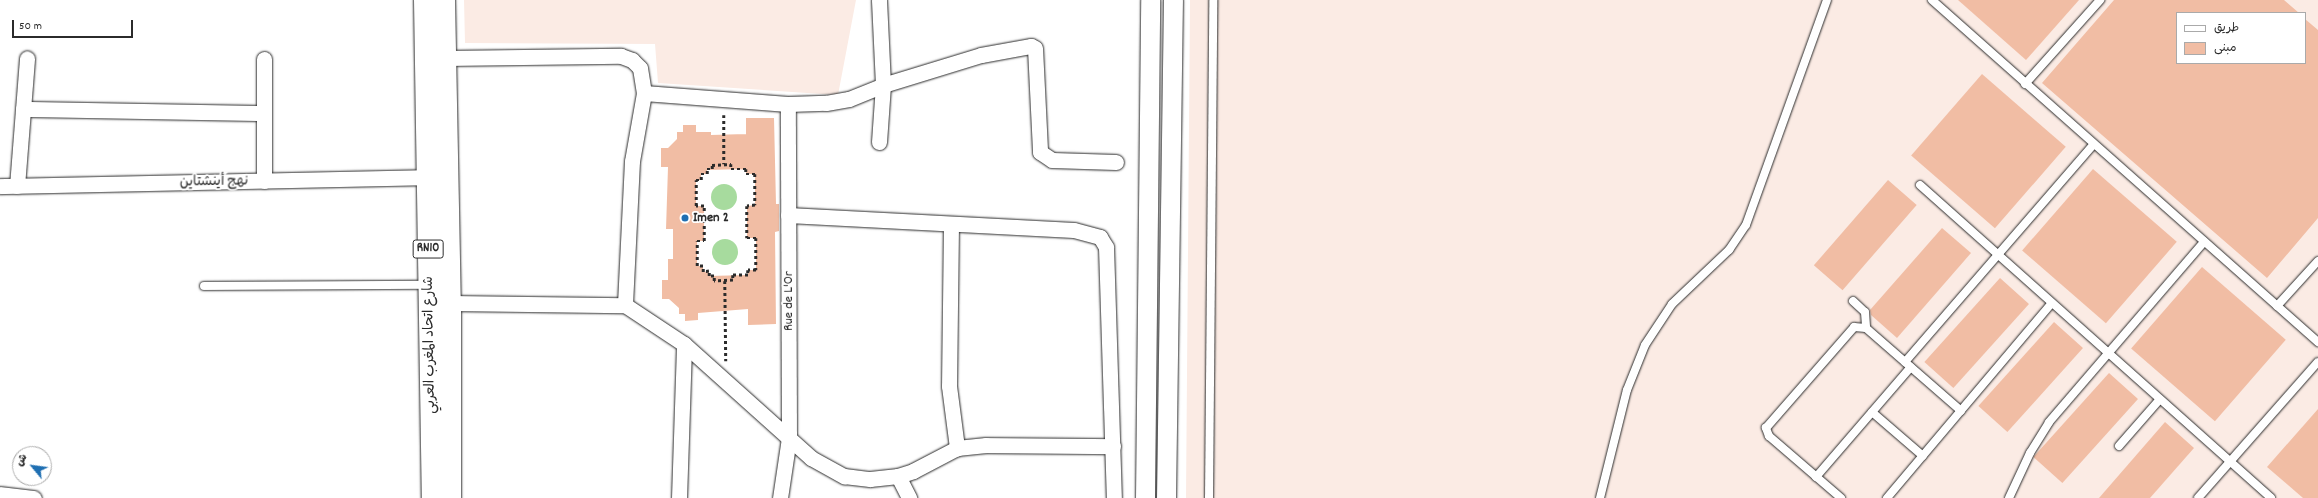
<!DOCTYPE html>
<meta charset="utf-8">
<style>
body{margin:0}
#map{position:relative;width:2318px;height:498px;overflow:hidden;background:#fff;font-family:Dekko,"Playpen Sans Arabic",sans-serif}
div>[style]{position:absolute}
.built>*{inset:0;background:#fbebe4}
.green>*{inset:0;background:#a7db9e}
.round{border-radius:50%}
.building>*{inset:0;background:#f1bda4;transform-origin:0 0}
.path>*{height:2.5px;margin-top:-1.25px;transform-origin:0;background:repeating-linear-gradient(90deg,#2b2b2b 0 3px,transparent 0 6px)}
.roads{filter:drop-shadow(0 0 1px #2b2b2b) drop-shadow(0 0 1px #2b2b2b)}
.service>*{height:8px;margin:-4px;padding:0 4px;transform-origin:4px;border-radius:4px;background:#fff}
.minor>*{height:15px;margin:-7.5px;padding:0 7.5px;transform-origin:7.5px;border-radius:7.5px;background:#fff}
.tertiary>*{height:19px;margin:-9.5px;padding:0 9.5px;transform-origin:9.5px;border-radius:9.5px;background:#fff}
.primary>*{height:22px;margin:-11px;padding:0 11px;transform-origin:11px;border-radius:11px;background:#fff}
.dots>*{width:11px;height:11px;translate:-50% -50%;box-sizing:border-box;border:2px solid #fff;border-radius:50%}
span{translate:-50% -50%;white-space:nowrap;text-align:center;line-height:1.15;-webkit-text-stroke:3.5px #fff;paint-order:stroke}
.shield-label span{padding:1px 3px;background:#fff;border:1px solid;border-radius:3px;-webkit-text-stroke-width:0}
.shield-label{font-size:13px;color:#2b2b2b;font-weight:700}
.street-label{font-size:14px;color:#2b2b2b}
.poi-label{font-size:14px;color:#2b2b2b;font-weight:700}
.left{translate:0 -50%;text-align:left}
.legend{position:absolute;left:2176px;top:12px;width:130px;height:52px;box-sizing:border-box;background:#fff;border:1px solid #aaa;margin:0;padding:5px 7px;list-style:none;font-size:12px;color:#2b2b2b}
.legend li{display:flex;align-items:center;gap:8px;height:20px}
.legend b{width:20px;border:1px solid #aaa}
.north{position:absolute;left:12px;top:446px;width:40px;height:40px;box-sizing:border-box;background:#fff;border:1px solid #aaa;border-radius:50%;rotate:299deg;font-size:11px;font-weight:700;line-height:16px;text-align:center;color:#2b2b2b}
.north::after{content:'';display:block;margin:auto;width:14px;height:18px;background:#1f6fb2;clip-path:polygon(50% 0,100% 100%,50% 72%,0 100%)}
.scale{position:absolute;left:12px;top:20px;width:121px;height:18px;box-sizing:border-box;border:2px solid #2b2b2b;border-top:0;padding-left:5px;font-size:12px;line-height:14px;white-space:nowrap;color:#2b2b2b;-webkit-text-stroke:3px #fff;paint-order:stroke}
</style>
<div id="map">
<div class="built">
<i style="clip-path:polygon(464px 0,856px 0,838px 95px,658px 83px,655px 44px,465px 43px)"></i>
<i style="clip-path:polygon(evenodd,1190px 0,2318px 0,2318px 498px,1186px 498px,1190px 0,2177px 13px,2305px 13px,2305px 63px,2177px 63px,2177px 13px)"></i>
</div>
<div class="green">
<i class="round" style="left:711px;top:184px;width:26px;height:26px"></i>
<i class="round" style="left:712px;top:239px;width:26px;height:26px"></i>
</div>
<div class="building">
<i style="clip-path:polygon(1958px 0,2079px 0,2026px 60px)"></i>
<i style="clip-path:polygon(2114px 0,2284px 0,2299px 13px,2177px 13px,2177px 63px,2305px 63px,2305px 19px,2318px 30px,2318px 218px,2267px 278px,2042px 83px)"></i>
<i style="left:1982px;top:74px;width:111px;height:108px;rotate:41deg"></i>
<i style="clip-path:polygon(evenodd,746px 118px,774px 118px,776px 204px,779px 204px,779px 231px,775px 232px,776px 324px,748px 325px,748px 309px,698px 313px,698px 320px,685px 321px,685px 314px,679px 314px,679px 308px,669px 299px,662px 299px,662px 280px,668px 280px,668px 259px,673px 259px,673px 229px,666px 229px,668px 167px,661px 167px,661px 148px,668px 148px,677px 139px,677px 132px,683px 132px,683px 125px,696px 125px,696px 132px,711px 132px,711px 135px,746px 134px,746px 118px,746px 169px,746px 174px,755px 174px,755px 205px,747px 206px,747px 238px,756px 238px,756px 270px,748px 270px,748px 275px,709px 276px,709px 271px,703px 272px,703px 266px,697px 266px,697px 241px,704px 241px,704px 206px,696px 206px,696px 180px,701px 180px,701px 174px,707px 174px,707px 170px,746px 169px)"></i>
<i style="left:2093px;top:169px;width:111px;height:108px;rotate:41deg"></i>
<i style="left:1888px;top:180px;width:38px;height:113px;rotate:41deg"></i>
<i style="clip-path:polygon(1942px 228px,1971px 253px,1897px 338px,1871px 315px,1870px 310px)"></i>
<i style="left:2202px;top:267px;width:111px;height:108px;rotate:41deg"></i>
<i style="left:2000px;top:278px;width:39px;height:113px;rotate:42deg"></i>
<i style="left:2054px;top:322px;width:39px;height:113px;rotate:42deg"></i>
<i style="left:2109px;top:373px;width:39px;height:113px;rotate:42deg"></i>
<i style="clip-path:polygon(2318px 409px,2318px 498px,2303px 498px,2267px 467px)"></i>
<i style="clip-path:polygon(2165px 422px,2194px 448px,2150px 498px,2099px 498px)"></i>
</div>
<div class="path">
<i style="left:724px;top:115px;width:49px;rotate:90deg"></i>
<i style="left:731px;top:164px;width:5px;rotate:90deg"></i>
<i style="left:731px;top:169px;width:15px"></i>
<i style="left:746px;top:169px;width:5px;rotate:90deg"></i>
<i style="left:746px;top:174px;width:9px"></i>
<i style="left:755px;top:174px;width:31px;rotate:90deg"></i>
<i style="left:755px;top:205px;width:8px;rotate:173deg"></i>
<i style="left:747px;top:206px;width:32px;rotate:90deg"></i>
<i style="left:747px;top:238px;width:9px"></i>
<i style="left:756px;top:238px;width:32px;rotate:90deg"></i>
<i style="left:756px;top:270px;width:8px;rotate:180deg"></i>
<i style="left:748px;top:270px;width:5px;rotate:90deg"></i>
<i style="left:748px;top:275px;width:15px;rotate:180deg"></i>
<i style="left:733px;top:275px;width:5px;rotate:90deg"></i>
<i style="left:733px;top:280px;width:19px;rotate:177deg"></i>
<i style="left:714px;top:281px;width:5px;rotate:-90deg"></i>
<i style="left:714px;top:276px;width:5px;rotate:180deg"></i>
<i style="left:709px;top:276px;width:5px;rotate:-90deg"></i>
<i style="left:709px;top:271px;width:6px;rotate:171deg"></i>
<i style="left:703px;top:272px;width:6px;rotate:-90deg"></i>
<i style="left:703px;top:266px;width:6px;rotate:180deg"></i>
<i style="left:697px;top:266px;width:25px;rotate:-90deg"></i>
<i style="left:697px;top:241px;width:7px"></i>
<i style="left:704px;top:241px;width:35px;rotate:-90deg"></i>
<i style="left:704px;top:206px;width:8px;rotate:180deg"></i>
<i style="left:696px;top:206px;width:26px;rotate:-90deg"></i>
<i style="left:696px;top:180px;width:5px"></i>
<i style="left:701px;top:180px;width:6px;rotate:-90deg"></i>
<i style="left:701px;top:174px;width:6px"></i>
<i style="left:707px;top:174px;width:5px;rotate:-90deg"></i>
<i style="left:707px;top:169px;width:5px"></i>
<i style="left:712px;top:169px;width:4px;rotate:-90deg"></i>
<i style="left:712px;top:165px;width:19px;rotate:-3deg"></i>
<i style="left:725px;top:281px;width:80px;rotate:89.3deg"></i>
</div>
<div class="roads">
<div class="service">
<i style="left:1932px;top:0;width:516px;rotate:41.54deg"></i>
<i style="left:2025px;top:84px;width:113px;rotate:-48.2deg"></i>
<i style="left:1920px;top:185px;width:470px;rotate:41.7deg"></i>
<i style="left:204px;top:286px;width:224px;rotate:-0.3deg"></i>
<i style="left:1853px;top:301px;width:16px;rotate:43deg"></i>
<i style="left:1865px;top:312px;width:16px;rotate:86deg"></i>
<i style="left:2277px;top:306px;width:61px;rotate:-47.7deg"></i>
<i style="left:1905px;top:362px;width:287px;rotate:-49.1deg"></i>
<i style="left:1872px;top:412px;width:67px;rotate:40.8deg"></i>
<i style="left:2119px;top:446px;width:62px;rotate:-48.9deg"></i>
<i style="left:1816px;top:477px;width:145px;rotate:-49.2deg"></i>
<i style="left:1209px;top:498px;width:498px;rotate:-89.5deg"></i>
<i style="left:1600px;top:498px;width:111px;rotate:-76deg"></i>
<i style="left:1627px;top:390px;width:48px;rotate:-68.2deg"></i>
<i style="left:1645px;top:345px;width:49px;rotate:-56.6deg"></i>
<i style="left:1672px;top:304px;width:79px;rotate:-43.5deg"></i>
<i style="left:1729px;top:250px;width:30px;rotate:-56deg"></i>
<i style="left:1746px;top:225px;width:239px;rotate:-70.2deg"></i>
<i style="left:1841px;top:498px;width:95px;rotate:-139.3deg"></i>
<i style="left:1769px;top:436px;width:9px;rotate:-111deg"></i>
<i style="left:1766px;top:428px;width:134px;rotate:-48.9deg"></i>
<i style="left:1854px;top:327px;width:12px;rotate:5deg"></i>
<i style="left:1866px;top:328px;width:126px;rotate:41.1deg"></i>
<i style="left:1887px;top:498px;width:255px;rotate:-49.8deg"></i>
<i style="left:2009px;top:498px;width:50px;rotate:-65deg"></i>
<i style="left:2030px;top:453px;width:36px;rotate:-58deg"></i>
<i style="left:2049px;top:422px;width:238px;rotate:-49.3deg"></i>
<i style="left:2198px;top:498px;width:181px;rotate:-48.6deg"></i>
</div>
<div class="minor">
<i style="left:445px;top:58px;width:176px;rotate:-0.7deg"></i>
<i style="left:621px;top:56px;width:12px;rotate:20deg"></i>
<i style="left:632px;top:60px;width:11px;rotate:45deg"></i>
<i style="left:640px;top:68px;width:25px;rotate:81deg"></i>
<i style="left:644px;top:93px;width:69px;rotate:100deg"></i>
<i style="left:632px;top:161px;width:144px;rotate:92.8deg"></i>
<i style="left:264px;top:59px;width:122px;rotate:90deg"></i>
<i style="left:644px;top:93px;width:144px;rotate:4.4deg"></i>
<i style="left:788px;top:104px;width:38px;rotate:-2deg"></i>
<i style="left:826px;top:103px;width:23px;rotate:-10deg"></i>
<i style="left:849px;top:99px;width:37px;rotate:-22deg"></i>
<i style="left:883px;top:85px;width:102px;rotate:-17deg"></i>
<i style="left:981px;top:55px;width:51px;rotate:-10.2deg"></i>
<i style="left:1031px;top:46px;width:4px;rotate:27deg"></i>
<i style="left:1035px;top:48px;width:104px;rotate:87.2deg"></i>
<i style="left:1040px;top:152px;width:14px;rotate:34deg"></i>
<i style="left:1052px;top:160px;width:64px;rotate:1.8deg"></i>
<i style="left:23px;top:109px;width:241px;rotate:1deg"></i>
<i style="left:879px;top:142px;width:57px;rotate:-86deg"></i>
<i style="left:883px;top:85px;width:85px;rotate:-92.7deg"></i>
<i style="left:0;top:186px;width:427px;rotate:-1.2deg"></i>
<i style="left:17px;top:186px;width:128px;rotate:-85.5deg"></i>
<i style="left:788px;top:215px;width:286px;rotate:3deg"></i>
<i style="left:1074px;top:230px;width:27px;rotate:15deg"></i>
<i style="left:1100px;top:237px;width:12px;rotate:59deg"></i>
<i style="left:1106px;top:247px;width:251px;rotate:88.2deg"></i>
<i style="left:951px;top:224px;width:162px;rotate:90.7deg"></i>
<i style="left:949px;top:386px;width:63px;rotate:82.6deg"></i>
<i style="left:450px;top:303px;width:175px;rotate:0.7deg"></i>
<i style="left:625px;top:305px;width:71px;rotate:33.5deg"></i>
<i style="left:684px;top:344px;width:171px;rotate:41.9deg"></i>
<i style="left:811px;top:458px;width:38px;rotate:29deg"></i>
<i style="left:844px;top:476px;width:26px;rotate:7deg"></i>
<i style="left:870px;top:479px;width:28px;rotate:-6deg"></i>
<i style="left:898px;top:476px;width:16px;rotate:-18deg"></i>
<i style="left:913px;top:471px;width:50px;rotate:-27.6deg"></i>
<i style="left:957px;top:448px;width:29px;rotate:-6deg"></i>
<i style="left:986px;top:445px;width:127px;rotate:0.5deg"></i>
<i style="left:898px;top:476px;width:25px;rotate:63deg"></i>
<i style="left:0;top:494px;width:34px;rotate:7deg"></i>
<i style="left:679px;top:498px;width:154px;rotate:-88.1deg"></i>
<i style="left:780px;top:498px;width:61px;rotate:-81.5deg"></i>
<i style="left:789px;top:438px;width:334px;rotate:-90.2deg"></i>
</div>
<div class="tertiary">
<i style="left:1145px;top:498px;width:498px;rotate:-89.4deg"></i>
<i style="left:1166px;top:498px;width:498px;rotate:-89.2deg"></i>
</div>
<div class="primary">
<i style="left:425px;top:0;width:498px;rotate:89.1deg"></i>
<i style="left:444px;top:0;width:303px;rotate:88.9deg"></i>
<i style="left:450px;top:303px;width:195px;rotate:90deg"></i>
</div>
</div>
<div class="dots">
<i style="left:685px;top:218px;background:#1f6fb2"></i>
</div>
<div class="shield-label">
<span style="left:428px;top:249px">RN10</span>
</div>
<div class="street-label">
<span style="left:214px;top:182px;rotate:-1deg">نهج أينشتاين</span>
<span style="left:789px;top:301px;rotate:-90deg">Rue de L'Or</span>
<span style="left:430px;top:345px;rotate:-91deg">شارع اتحاد المغرب العربي</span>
</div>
<div class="poi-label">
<span class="left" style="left:693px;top:218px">Imen 2</span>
</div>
<ul class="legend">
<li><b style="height:5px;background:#fff"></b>طريق</li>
<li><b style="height:11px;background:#f1bda4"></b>مبنى</li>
</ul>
<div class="north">ش</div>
<div class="scale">50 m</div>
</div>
